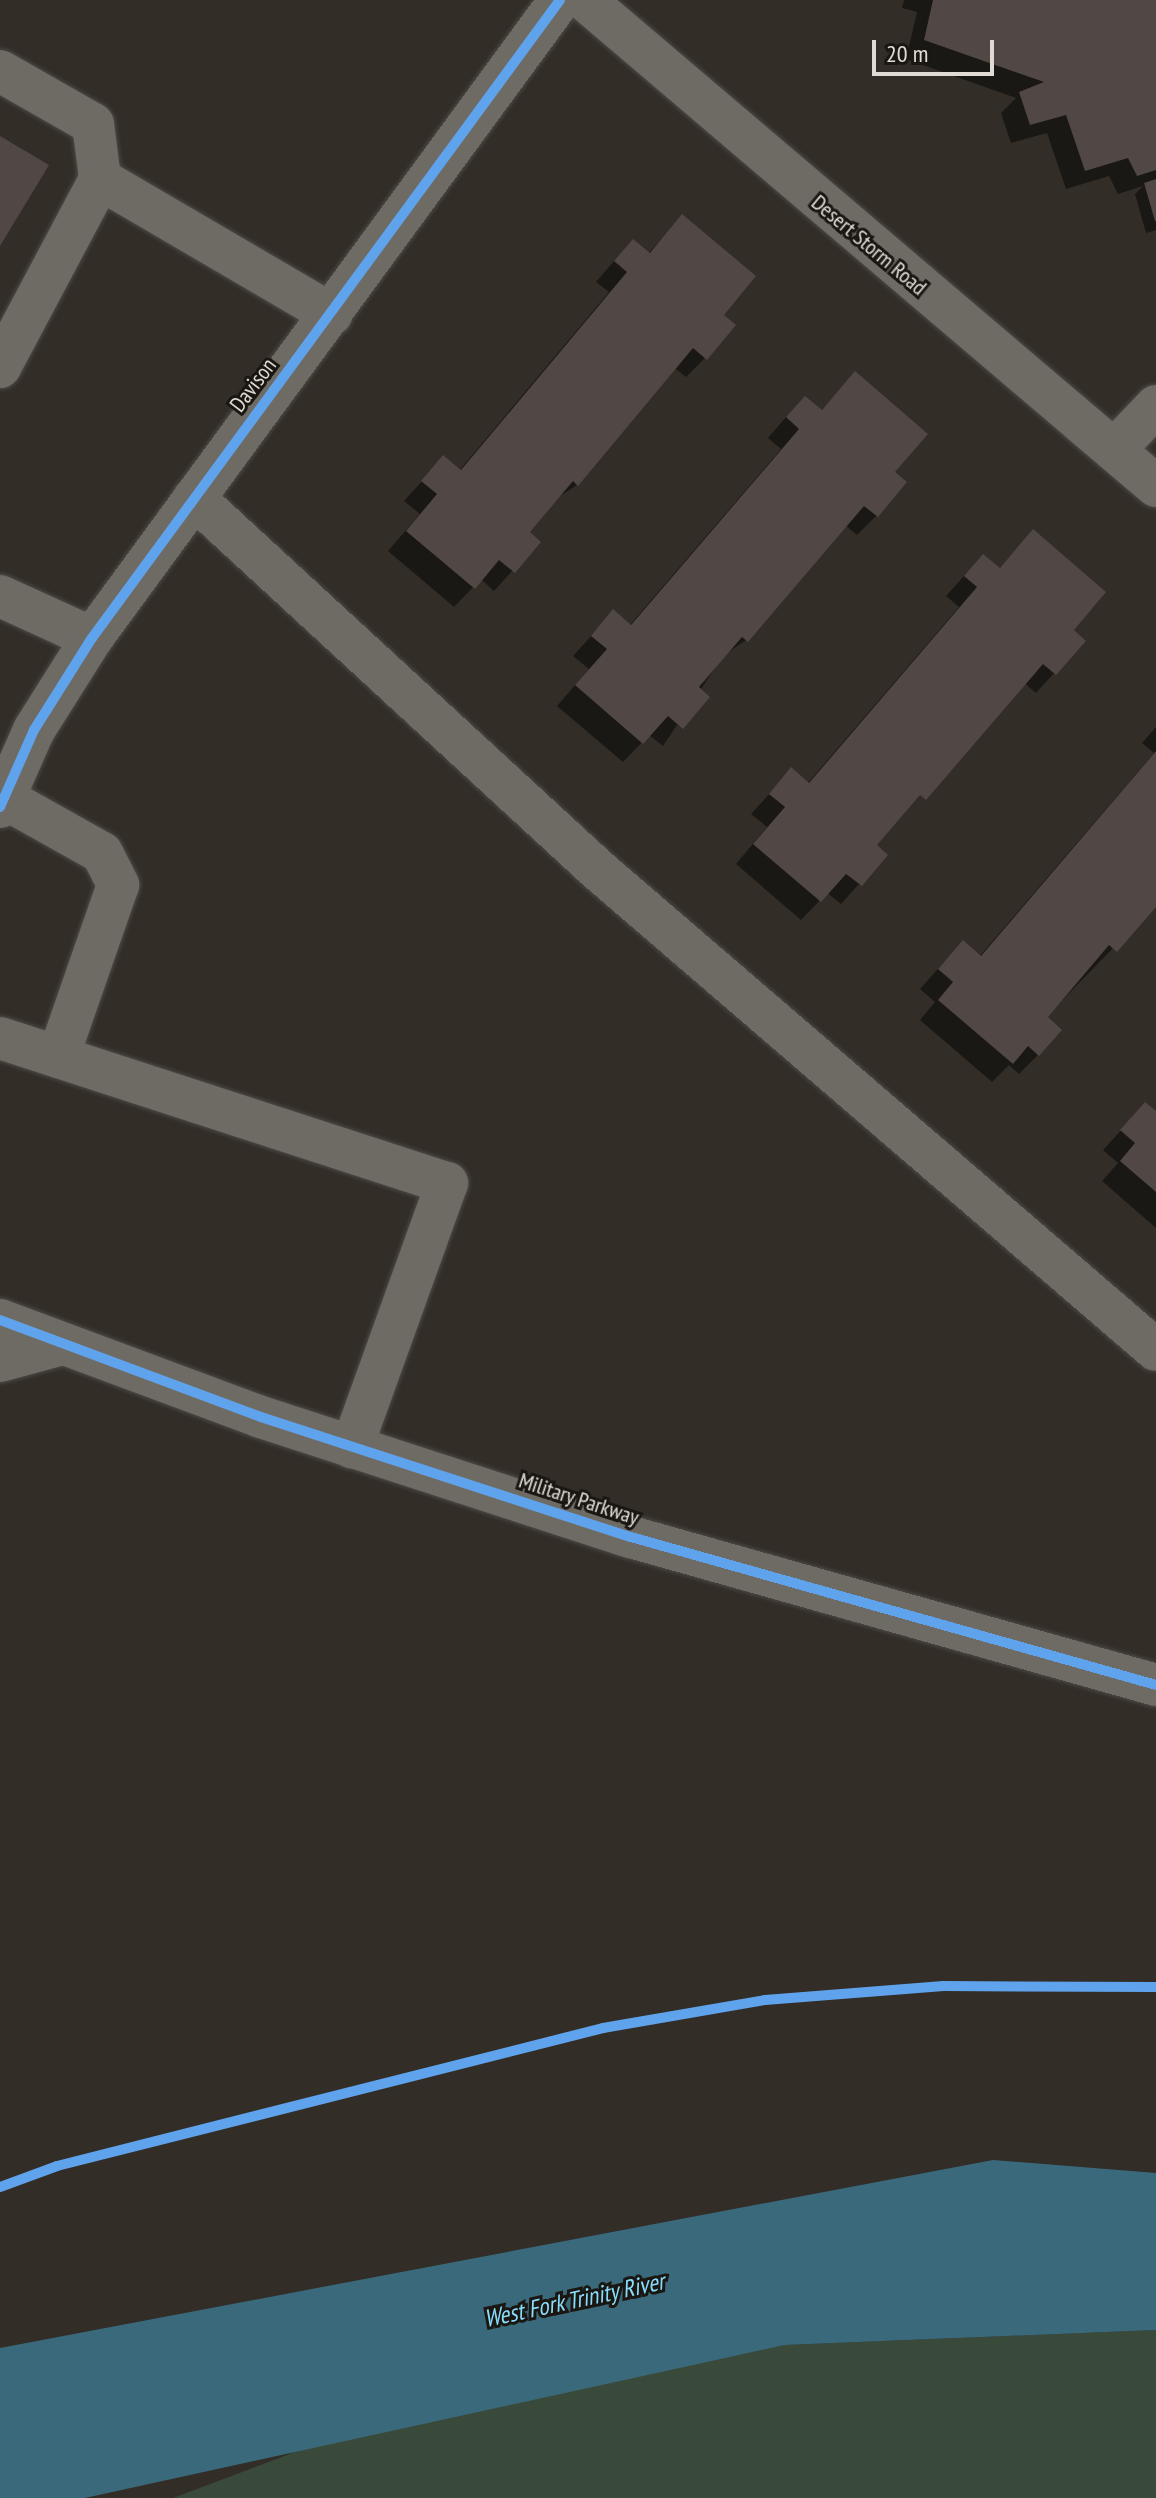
<!DOCTYPE html>
<style>
body{margin:0}
#map{position:relative;width:1156px;height:2498px;overflow:hidden;background:#322d27;font-family:"PT Sans Narrow",sans-serif}
div>[style]{position:absolute}
.green>*{inset:0;background:#3a4a3a}
.water>*{inset:0;background:#3a697b}
.shadow>*{inset:0;background:#0007}
.building>*{inset:0;background:#514744}
.roads{filter:drop-shadow(0 0 2px #4d4944) drop-shadow(0 0 2px #4d4944)}
.minor>*{height:42px;margin:-21px;padding:0 21px;transform-origin:21px;border-radius:21px;background:#6e6b65}
.cycleway>*{height:10px;margin:-5px;padding:0 5px;transform-origin:5px;border-radius:5px;background:#60a3ed}
span{translate:-50% -50%;white-space:nowrap;text-align:center;line-height:1.15;-webkit-text-stroke:6px #1a1611;paint-order:stroke}
.street-label{font-size:22px;color:#e1dbd4}
.water-label{font-size:24px;color:#88dcfd;font-style:italic}
.scale{position:absolute;left:872px;top:40px;width:122px;height:36px;box-sizing:border-box;border:4px solid #e1dbd4;border-top:0;padding-left:10px;font-size:24px;line-height:28px;white-space:nowrap;color:#e1dbd4;-webkit-text-stroke:6px #1a1611;paint-order:stroke}
</style>
<div id="map">
<div class="green">
<i style="clip-path:polygon(1156px 2330px,1156px 2498px,173px 2498px,319px 2443px,785px 2345px)"></i>
</div>
<div class="water">
<i style="clip-path:polygon(993px 2160px,1156px 2173px,1156px 2330px,785px 2345px,85px 2498px,0 2498px,0 2348px)"></i>
</div>
<div class="shadow">
<i style="clip-path:polygon(904px 0,1156px 0,1156px 230px,1146px 233px,1135px 194px,1143px 186px,1118px 194px,1109px 176px,1066px 189px,1047px 133px,1011px 143px,1001px 113px,1016px 98px,906px 59px,917px 12px,902px 8px)"></i>
<i style="clip-path:polygon(682px 217px,721px 315px,705px 358px,686px 377px,675px 368px,577px 485px,554px 500px,527px 532px,538px 542px,494px 591px,481px 579px,454px 607px,388px 551px,420px 514px,404px 501px,443px 458px,459px 471px,609px 292px,596px 282px,614px 261px,633px 242px,648px 254px)"></i>
<i style="clip-path:polygon(855px 374px,892px 472px,876px 516px,857px 535px,845px 525px,746px 640px,723px 656px,663px 746px,649px 735px,623px 762px,557px 706px,589px 669px,573px 656px,613px 612px,629px 626px,781px 449px,768px 438px,786px 417px,805px 398px,820px 412px)"></i>
<i style="clip-path:polygon(1033px 532px,1071px 630px,1083px 641px,1036px 693px,1023px 682px,874px 845px,885px 855px,841px 904px,827px 893px,801px 920px,736px 864px,767px 827px,751px 814px,791px 770px,807px 784px,959px 607px,946px 596px,964px 576px,983px 557px,998px 570px)"></i>
<i style="clip-path:polygon(1156px 727px,1156px 904px,1045px 1018px,1038px 1055px,1019px 1074px,1009px 1065px,992px 1082px,920px 1020px,935px 1002px,920px 989px,944px 962px,979px 957px,1154px 753px,1142px 743px)"></i>
<i style="clip-path:polygon(1145px 1104px,1156px 1114px,1156px 1228px,1102px 1181px,1118px 1163px,1103px 1150px)"></i>
</div>
<div class="building">
<i style="clip-path:polygon(933px 0,1156px 0,1156px 170px,1137px 176px,1128px 158px,1085px 171px,1066px 115px,1030px 125px,1019px 92px,1044px 82px,924px 40px)"></i>
<i style="clip-path:polygon(0 136px,49px 165px,0 246px)"></i>
<i style="clip-path:polygon(1156px 179px,1156px 221px,1155px 221px,1144px 183px)"></i>
<i style="clip-path:polygon(682px 214px,756px 276px,724px 315px,736px 325px,707px 360px,693px 348px,578px 486px,573px 481px,530px 532px,541px 542px,515px 573px,499px 560px,475px 589px,406px 531px,437px 494px,421px 481px,443px 455px,461px 470px,627px 272px,614px 261px,633px 239px,650px 253px)"></i>
<i style="clip-path:polygon(855px 371px,928px 434px,895px 472px,907px 482px,878px 517px,864px 506px,748px 642px,742px 637px,699px 687px,710px 697px,683px 729px,668px 716px,643px 744px,575px 685px,607px 649px,591px 636px,613px 609px,631px 625px,799px 429px,786px 417px,805px 396px,822px 410px)"></i>
<i style="clip-path:polygon(1033px 529px,1106px 592px,1074px 630px,1086px 641px,1056px 675px,1043px 664px,926px 800px,920px 795px,877px 845px,888px 855px,862px 886px,846px 874px,821px 902px,753px 844px,785px 807px,769px 794px,791px 767px,809px 783px,977px 587px,964px 576px,983px 554px,1000px 568px)"></i>
<i style="clip-path:polygon(1156px 751px,1156px 907px,1117px 952px,1109px 945px,1048px 1017px,1062px 1030px,1039px 1056px,1028px 1046px,1013px 1064px,938px 1000px,953px 982px,938px 969px,963px 940px,981px 956px)"></i>
<i style="clip-path:polygon(1145px 1102px,1156px 1111px,1156px 1192px,1120px 1161px,1135px 1143px,1120px 1130px)"></i>
</div>
<div class="roads">
<div class="minor">
<i style="left:585px;top:0;width:750px;rotate:40.4deg"></i>
<i style="left:0;top:71px;width:107px;rotate:29.7deg"></i>
<i style="left:93px;top:124px;width:55px;rotate:82.7deg"></i>
<i style="left:100px;top:179px;width:213px;rotate:118deg"></i>
<i style="left:100px;top:179px;width:268px;rotate:30.3deg"></i>
<i style="left:1114px;top:450px;width:61px;rotate:-46.3deg"></i>
<i style="left:194px;top:498px;width:548px;rotate:42.63deg"></i>
<i style="left:597px;top:869px;width:737px;rotate:40.71deg"></i>
<i style="left:0;top:596px;width:101px;rotate:24.5deg"></i>
<i style="left:4px;top:798px;width:112px;rotate:29.3deg"></i>
<i style="left:102px;top:853px;width:36px;rotate:63deg"></i>
<i style="left:118px;top:885px;width:182px;rotate:109.2deg"></i>
<i style="left:0;top:807px;width:84px;rotate:-66.2deg"></i>
<i style="left:34px;top:730px;width:109px;rotate:-57.8deg"></i>
<i style="left:92px;top:638px;width:791px;rotate:-53.74deg"></i>
<i style="left:0;top:1038px;width:470px;rotate:18deg"></i>
<i style="left:447px;top:1183px;width:281px;rotate:109.8deg"></i>
<i style="left:0;top:1320px;width:278px;rotate:20.4deg"></i>
<i style="left:261px;top:1417px;width:389px;rotate:18deg"></i>
<i style="left:631px;top:1537px;width:545px;rotate:15.74deg"></i>
<i style="left:0;top:1361px;width:65px;rotate:-15.1deg"></i>
</div>
</div>
<div class="cycleway">
<i style="left:0;top:807px;width:84px;rotate:-66.2deg"></i>
<i style="left:34px;top:730px;width:109px;rotate:-57.8deg"></i>
<i style="left:92px;top:638px;width:791px;rotate:-53.74deg"></i>
<i style="left:0;top:1320px;width:278px;rotate:20.4deg"></i>
<i style="left:261px;top:1417px;width:389px;rotate:18deg"></i>
<i style="left:631px;top:1537px;width:545px;rotate:15.74deg"></i>
<i style="left:0;top:2187px;width:61px;rotate:-20.2deg"></i>
<i style="left:57px;top:2166px;width:563px;rotate:-14.18deg"></i>
<i style="left:603px;top:2028px;width:164px;rotate:-9.8deg"></i>
<i style="left:765px;top:2000px;width:179px;rotate:-4.5deg"></i>
<i style="left:943px;top:1986px;width:213px;rotate:0.3deg"></i>
</div>
<div class="street-label">
<span style="left:869px;top:245px;rotate:40deg">Desert Storm Road</span>
<span style="left:253px;top:385px;rotate:-53deg">Davison</span>
<span style="left:579px;top:1499px;rotate:18deg">Military Parkway</span>
</div>
<div class="water-label">
<span style="left:574px;top:2300px;rotate:-12deg">West Fork Trinity River</span>
</div>
<div class="scale">20 m</div>
</div>
